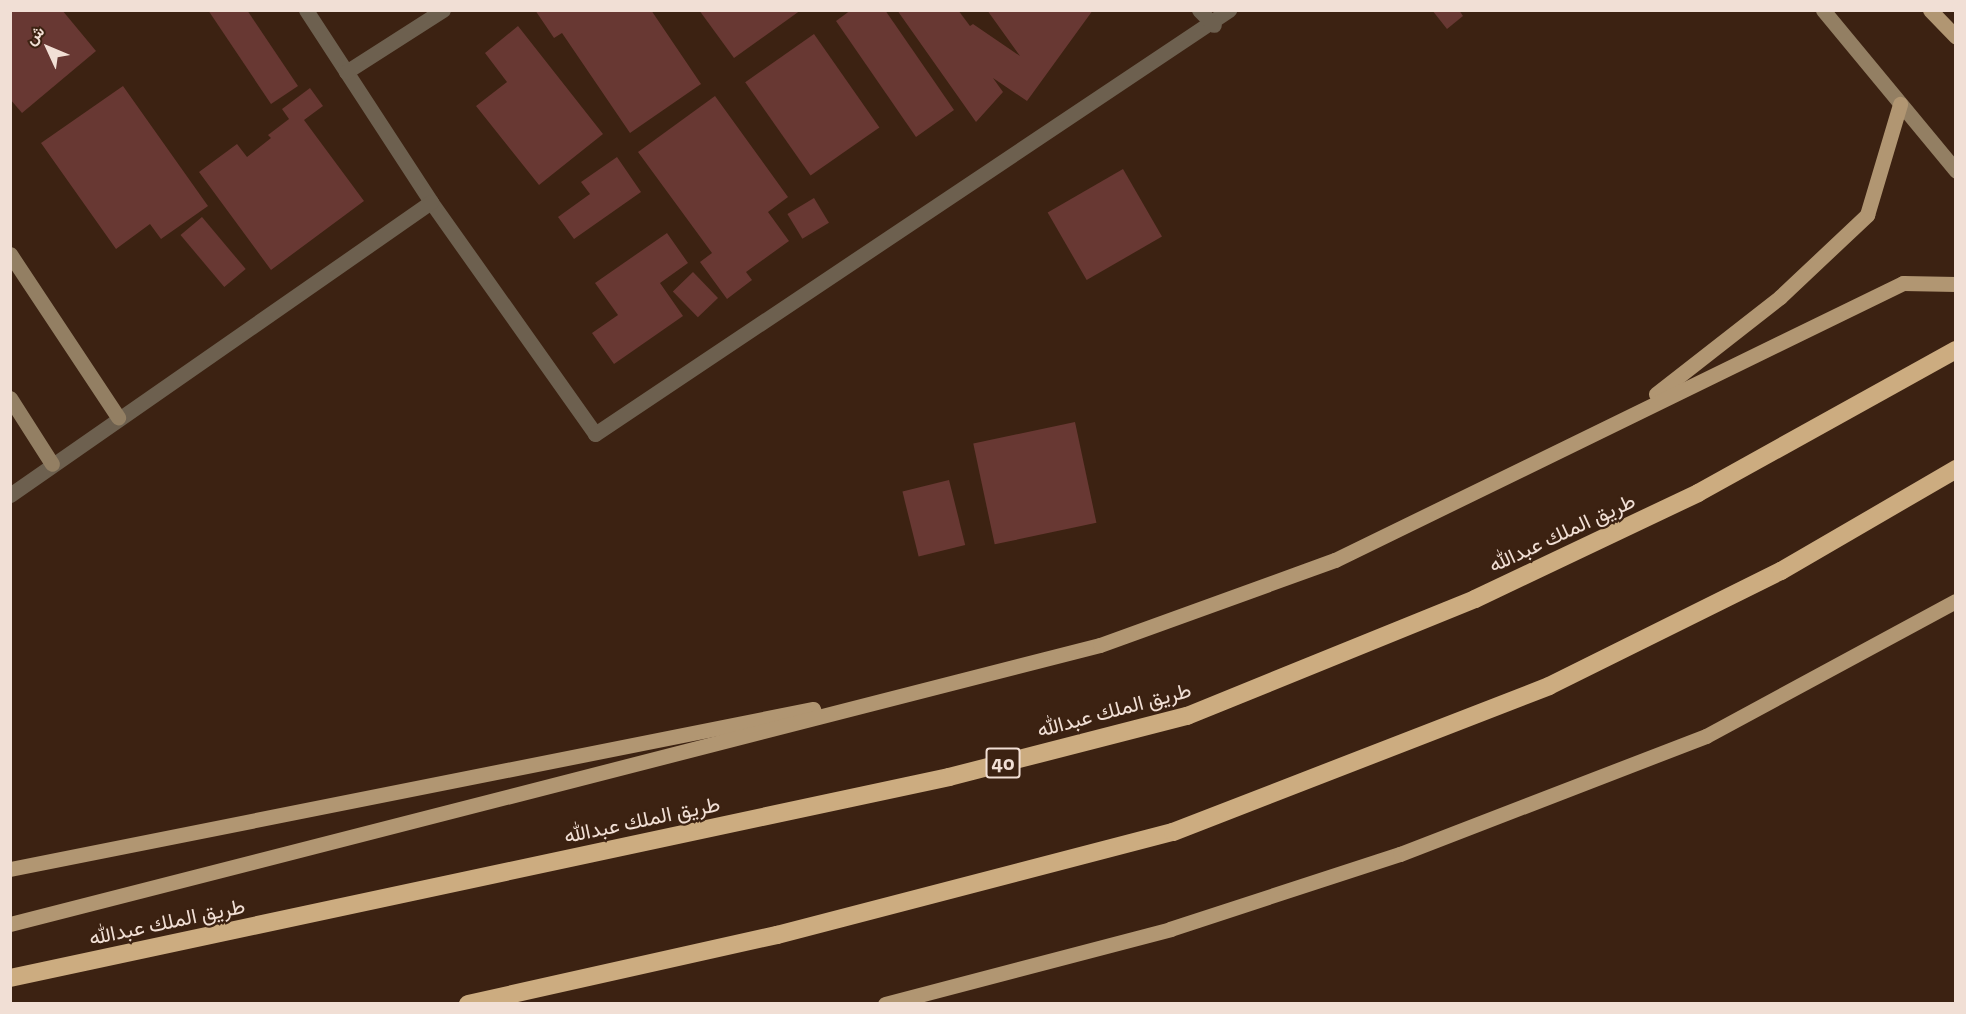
<!DOCTYPE html>
<meta charset="utf-8">
<style>
body{margin:0}
#map{position:relative;width:1966px;height:1014px;overflow:hidden;background:#3c2212;font-family:"Zilla Slab",Vazirmatn,serif}
div>[style]{position:absolute}
.building>*{inset:0;background:#683833;transform-origin:0 0}
.street>*{height:15px;margin:-7.5px;padding:0 7.5px;transform-origin:7.5px;border-radius:7.5px;background:#6d604f}
.secondary>*{height:15px;margin:-7.5px;padding:0 7.5px;transform-origin:7.5px;border-radius:7.5px;background:#937f63}
.primary>*{height:15px;margin:-7.5px;padding:0 7.5px;transform-origin:7.5px;border-radius:7.5px;background:#b19672}
.highway>*{height:18px;margin:-9px;padding:0 9px;transform-origin:9px;border-radius:9px;background:#ccac80}
span{translate:-50% -50%;white-space:nowrap;text-align:center;line-height:1.15;-webkit-text-stroke:4.5px #3c2212;paint-order:stroke}
.shield-label span{padding:2px 4px;background:#3c2212;border:2px solid;border-radius:4px;-webkit-text-stroke-width:0}
.shield-label{font-size:20px;color:#f1dfd5;font-weight:700}
.street-label{font-size:21px;color:#f1dfd5}
.frame{position:absolute;inset:0;border:12px solid #f1dfd5;pointer-events:none}
.north{position:absolute;left:18px;top:18px;width:60px;height:60px;-webkit-text-stroke:4px #3c2212;paint-order:stroke;rotate:314deg;font-size:16px;font-weight:700;line-height:24px;text-align:center;color:#f1dfd5}
.north::after{content:'';display:block;margin:auto;width:21px;height:27px;background:#f1dfd5;clip-path:polygon(50% 0,100% 100%,50% 72%,0 100%)}
</style>
<div id="map">
<div class="building">
<i style="clip-path:polygon(10px 10px,62px 10px,96px 51px,22px 113px,10px 99px)"></i>
<i style="clip-path:polygon(208px 10px,247px 10px,298px 86px,271px 104px)"></i>
<i style="clip-path:polygon(535px 10px,651px 10px,701px 84px,630px 133px,562px 33px,554px 38px)"></i>
<i style="clip-path:polygon(699px 10px,801px 10px,734px 58px)"></i>
<i style="clip-path:polygon(851px 10px,885px 10px,954px 110px,916px 137px,836px 21px)"></i>
<i style="clip-path:polygon(897px 10px,958px 10px,970px 26px,973px 24px,1020px 56px,987px 10px,1093px 10px,1027px 101px,993px 78px,1003px 92px,976px 122px)"></i>
<i style="clip-path:polygon(1432px 10px,1459px 10px,1463px 16px,1447px 29px)"></i>
<i style="clip-path:polygon(518px 26px,603px 134px,539px 185px,476px 106px,507px 82px,485px 53px)"></i>
<i style="left:814px;top:34px;width:114px;height:84px;rotate:55deg"></i>
<i style="clip-path:polygon(123px 86px,208px 206px,161px 239px,150px 224px,116px 249px,41px 143px)"></i>
<i style="clip-path:polygon(310px 88px,323px 106px,304px 120px,364px 201px,271px 270px,199px 172px,237px 144px,247px 157px,271px 138px,268px 135px,289px 119px,282px 109px)"></i>
<i style="clip-path:polygon(715px 96px,788px 197px,768px 212px,789px 241px,746px 272px,752px 280px,727px 299px,700px 262px,712px 253px,638px 152px)"></i>
<i style="clip-path:polygon(617px 157px,641px 192px,574px 239px,558px 217px,590px 194px,581px 182px)"></i>
<i style="left:1123px;top:169px;width:78px;height:87px;rotate:60deg"></i>
<i style="left:814px;top:198px;width:29px;height:31px;rotate:59deg"></i>
<i style="left:202px;top:217px;width:68px;height:28px;rotate:50deg"></i>
<i style="clip-path:polygon(667px 233px,688px 263px,660px 283px,683px 316px,614px 364px,592px 333px,618px 315px,595px 283px)"></i>
<i style="left:693px;top:272px;width:36px;height:28px;rotate:46deg"></i>
<i style="left:1075px;top:422px;width:103px;height:104px;rotate:78deg"></i>
<i style="left:949px;top:480px;width:67px;height:48px;rotate:76deg"></i>
</div>
<div class="street">
<i style="left:306px;top:10px;width:229px;rotate:56.9deg"></i>
<i style="left:431px;top:202px;width:284px;rotate:54.7deg"></i>
<i style="left:595px;top:434px;width:763px;rotate:-33.77deg"></i>
<i style="left:1199px;top:10px;width:21px;rotate:45deg"></i>
<i style="left:346px;top:72px;width:115px;rotate:-32.6deg"></i>
<i style="left:10px;top:495px;width:513px;rotate:-34.84deg"></i>
</div>
<div class="secondary">
<i style="left:1823px;top:10px;width:209px;rotate:50.4deg"></i>
<i style="left:10px;top:254px;width:196px;rotate:56.5deg"></i>
<i style="left:10px;top:398px;width:78px;rotate:57.5deg"></i>
</div>
<div class="primary">
<i style="left:1930px;top:10px;width:37px;rotate:46deg"></i>
<i style="left:1656px;top:394px;width:157px;rotate:-38deg"></i>
<i style="left:1780px;top:297px;width:120px;rotate:-43.3deg"></i>
<i style="left:1867px;top:215px;width:116px;rotate:-73.4deg"></i>
<i style="left:10px;top:869px;width:819px;rotate:-11.27deg"></i>
<i style="left:10px;top:924px;width:1125px;rotate:-14.36deg"></i>
<i style="left:1100px;top:645px;width:250px;rotate:-19.9deg"></i>
<i style="left:1335px;top:560px;width:632px;rotate:-26deg"></i>
<i style="left:1903px;top:283px;width:53px;rotate:1.1deg"></i>
<i style="left:885px;top:1004px;width:295px;rotate:-14.7deg"></i>
<i style="left:1170px;top:929px;width:242px;rotate:-18.1deg"></i>
<i style="left:1400px;top:854px;width:328px;rotate:-21.1deg"></i>
<i style="left:1706px;top:736px;width:284px;rotate:-28.4deg"></i>
</div>
<div class="highway">
<i style="left:10px;top:978px;width:960px;rotate:-12.08deg"></i>
<i style="left:949px;top:777px;width:246px;rotate:-14.4deg"></i>
<i style="left:1187px;top:716px;width:311px;rotate:-22.1deg"></i>
<i style="left:1475px;top:599px;width:247px;rotate:-25.4deg"></i>
<i style="left:1698px;top:493px;width:295px;rotate:-29deg"></i>
<i style="left:468px;top:1004px;width:317px;rotate:-12.6deg"></i>
<i style="left:777px;top:935px;width:409px;rotate:-14.6deg"></i>
<i style="left:1173px;top:832px;width:403px;rotate:-21.2deg"></i>
<i style="left:1549px;top:686px;width:259px;rotate:-26.4deg"></i>
<i style="left:1781px;top:571px;width:203px;rotate:-30.2deg"></i>
</div>
<div class="shield-label">
<span style="left:1003px;top:763px">40</span>
</div>
<div class="street-label">
<span style="left:1562px;top:533px;rotate:-25deg">طريق الملك عبدالله</span>
<span style="left:1114px;top:710px;rotate:-15deg">طريق الملك عبدالله</span>
<span style="left:642px;top:820px;rotate:-12deg">طريق الملك عبدالله</span>
<span style="left:167px;top:922px;rotate:-12deg">طريق الملك عبدالله</span>
</div>
<div class="frame"></div>
<div class="north">ش</div>
</div>
